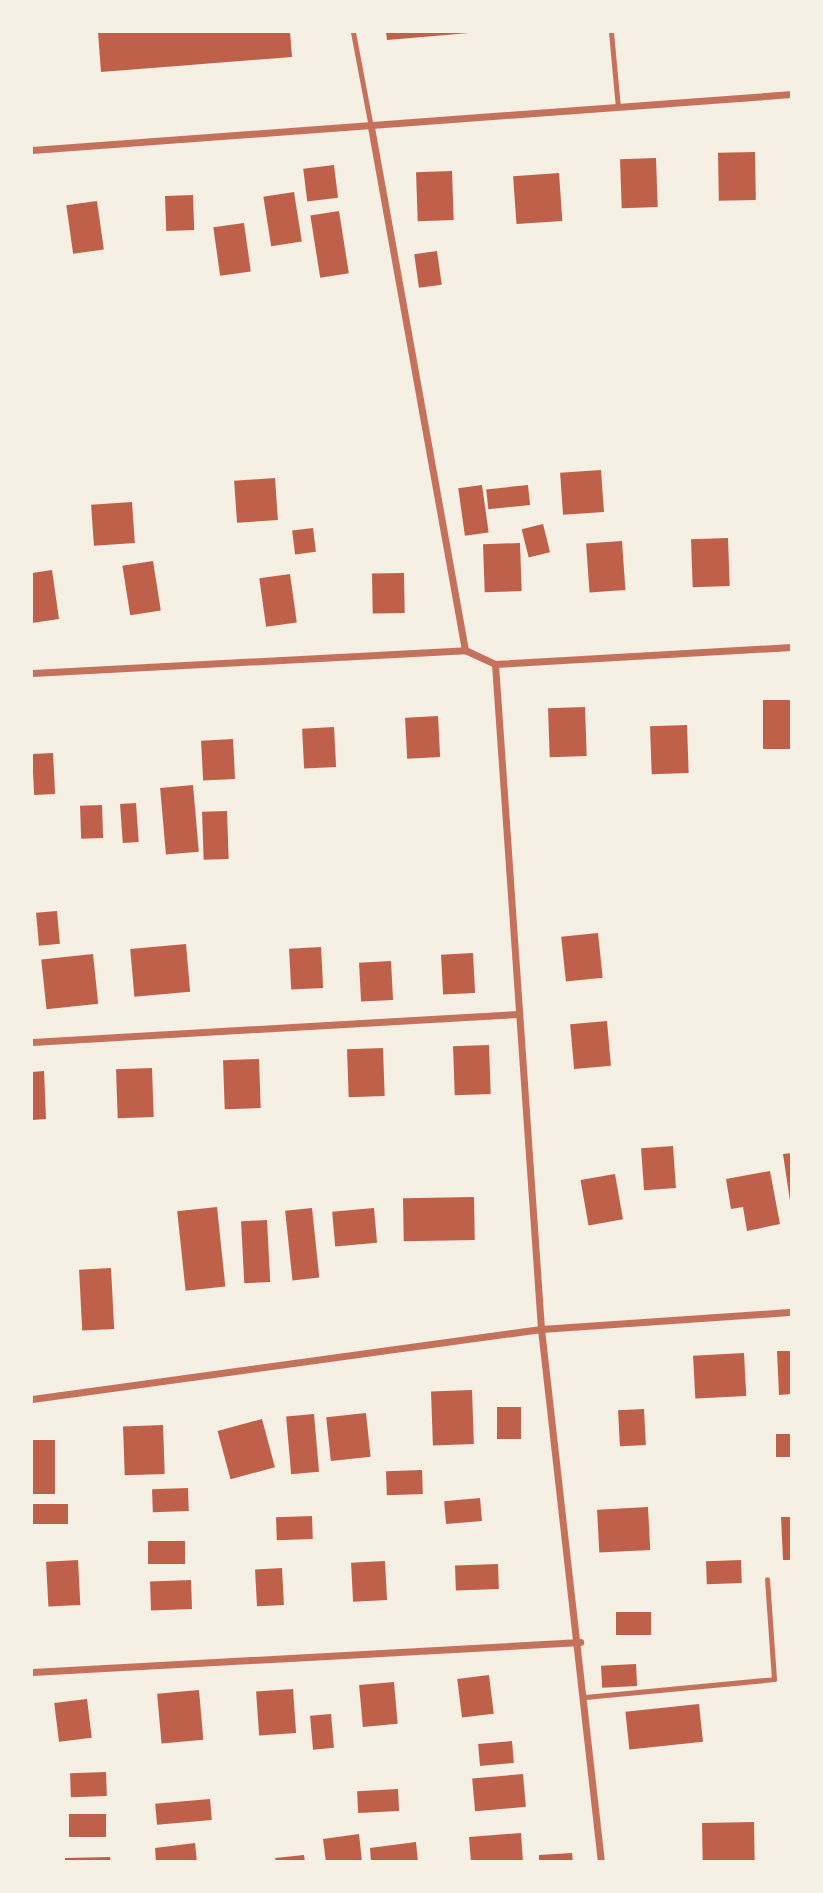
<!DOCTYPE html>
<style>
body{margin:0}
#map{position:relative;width:823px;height:1893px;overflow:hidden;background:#f6efe4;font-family:Merriweather,serif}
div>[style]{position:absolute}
.building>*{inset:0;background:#bf614a;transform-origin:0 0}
.service>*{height:5px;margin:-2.5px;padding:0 2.5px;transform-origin:2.5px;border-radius:2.5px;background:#c5725c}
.minor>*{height:7px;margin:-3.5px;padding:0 3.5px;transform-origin:3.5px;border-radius:3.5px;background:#c5725c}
span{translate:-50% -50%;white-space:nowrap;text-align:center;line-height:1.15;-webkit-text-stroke:7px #f6efe4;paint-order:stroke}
.frame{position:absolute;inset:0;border:33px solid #f6efe4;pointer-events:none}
</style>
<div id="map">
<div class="building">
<i style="clip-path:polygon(98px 32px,290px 32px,292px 57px,101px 72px)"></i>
<i style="clip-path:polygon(386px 32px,469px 32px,469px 33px,387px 40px)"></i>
<i style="left:755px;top:152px;width:48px;height:37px;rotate:89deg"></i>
<i style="left:656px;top:158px;width:49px;height:36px;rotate:88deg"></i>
<i style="left:334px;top:165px;width:33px;height:31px;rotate:83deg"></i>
<i style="left:452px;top:171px;width:49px;height:36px;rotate:88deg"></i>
<i style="left:559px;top:173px;width:48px;height:46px;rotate:86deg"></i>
<i style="left:294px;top:192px;width:50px;height:31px;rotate:81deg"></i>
<i style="left:193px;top:195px;width:35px;height:28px;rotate:88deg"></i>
<i style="left:97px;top:201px;width:49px;height:31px;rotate:82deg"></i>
<i style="left:339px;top:211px;width:63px;height:29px;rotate:81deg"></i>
<i style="left:244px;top:223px;width:49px;height:31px;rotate:82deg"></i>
<i style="left:437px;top:251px;width:34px;height:23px;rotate:82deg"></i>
<i style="left:601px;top:470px;width:42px;height:41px;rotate:86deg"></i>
<i style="left:275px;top:478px;width:42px;height:41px;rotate:86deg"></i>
<i style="left:482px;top:485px;width:48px;height:24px;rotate:82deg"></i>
<i style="left:528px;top:485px;width:20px;height:42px;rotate:84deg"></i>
<i style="left:132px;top:502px;width:41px;height:41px;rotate:86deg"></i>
<i style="left:543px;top:524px;width:29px;height:22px;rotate:76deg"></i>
<i style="left:313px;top:528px;width:24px;height:21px;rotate:83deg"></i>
<i style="left:728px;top:538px;width:48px;height:37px;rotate:88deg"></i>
<i style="left:622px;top:541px;width:49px;height:36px;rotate:86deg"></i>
<i style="left:520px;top:543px;width:48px;height:37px;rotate:88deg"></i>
<i style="left:153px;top:561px;width:50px;height:31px;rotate:81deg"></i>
<i style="clip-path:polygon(52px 570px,59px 619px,32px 623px,32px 573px)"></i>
<i style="left:404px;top:573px;width:40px;height:32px;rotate:89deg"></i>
<i style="left:290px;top:574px;width:49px;height:31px;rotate:82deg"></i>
<i style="left:792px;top:700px;width:49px;height:29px;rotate:90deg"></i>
<i style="left:585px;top:707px;width:49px;height:37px;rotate:88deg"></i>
<i style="left:438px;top:716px;width:41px;height:33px;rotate:87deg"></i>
<i style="left:687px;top:725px;width:48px;height:37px;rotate:88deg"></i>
<i style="left:334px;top:727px;width:40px;height:32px;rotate:87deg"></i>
<i style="left:233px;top:739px;width:40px;height:32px;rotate:87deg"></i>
<i style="left:53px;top:753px;width:41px;height:21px;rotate:87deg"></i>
<i style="left:193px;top:785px;width:67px;height:33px;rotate:85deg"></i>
<i style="left:136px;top:803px;width:39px;height:16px;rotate:86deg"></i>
<i style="left:102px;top:805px;width:33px;height:22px;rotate:88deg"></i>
<i style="left:227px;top:811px;width:48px;height:25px;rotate:88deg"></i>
<i style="left:57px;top:911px;width:33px;height:21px;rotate:85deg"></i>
<i style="left:598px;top:933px;width:45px;height:37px;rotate:84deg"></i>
<i style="left:186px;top:944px;width:48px;height:56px;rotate:85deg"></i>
<i style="left:321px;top:947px;width:41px;height:32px;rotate:87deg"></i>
<i style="left:473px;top:953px;width:40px;height:32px;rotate:87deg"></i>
<i style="left:93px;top:954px;width:50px;height:52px;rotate:84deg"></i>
<i style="left:391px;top:961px;width:39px;height:32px;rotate:87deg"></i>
<i style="left:607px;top:1021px;width:45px;height:37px;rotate:85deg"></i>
<i style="left:489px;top:1045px;width:49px;height:36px;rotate:88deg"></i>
<i style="left:383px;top:1048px;width:48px;height:36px;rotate:88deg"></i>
<i style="left:259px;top:1059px;width:49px;height:36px;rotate:88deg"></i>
<i style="left:152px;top:1068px;width:49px;height:36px;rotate:88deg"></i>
<i style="clip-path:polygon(44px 1071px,46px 1119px,32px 1120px,32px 1072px)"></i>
<i style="left:673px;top:1146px;width:42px;height:32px;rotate:86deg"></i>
<i style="clip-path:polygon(792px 1153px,792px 1201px,790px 1201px,783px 1154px)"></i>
<i style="clip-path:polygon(770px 1171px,780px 1224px,747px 1231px,743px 1207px,731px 1209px,726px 1179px)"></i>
<i style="left:615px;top:1174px;width:46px;height:35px;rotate:80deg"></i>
<i style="left:474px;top:1197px;width:43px;height:71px;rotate:89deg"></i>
<i style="left:217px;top:1207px;width:80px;height:40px;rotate:84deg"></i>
<i style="left:312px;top:1208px;width:70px;height:27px;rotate:84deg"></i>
<i style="left:374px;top:1208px;width:35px;height:42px;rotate:85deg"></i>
<i style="left:267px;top:1220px;width:62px;height:26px;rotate:87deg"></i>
<i style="left:111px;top:1268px;width:61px;height:32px;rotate:87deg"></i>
<i style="clip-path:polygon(777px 1351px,792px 1351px,792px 1394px,779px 1395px)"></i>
<i style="left:744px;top:1353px;width:43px;height:51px;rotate:87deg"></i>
<i style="left:472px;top:1390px;width:54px;height:41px;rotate:88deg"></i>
<i style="left:497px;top:1407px;width:24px;height:32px"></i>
<i style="left:644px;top:1409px;width:36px;height:26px;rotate:87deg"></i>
<i style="left:366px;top:1413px;width:44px;height:40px;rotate:84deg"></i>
<i style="left:314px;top:1414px;width:58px;height:28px;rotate:85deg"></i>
<i style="left:262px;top:1419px;width:50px;height:46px;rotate:75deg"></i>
<i style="left:163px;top:1425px;width:49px;height:40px;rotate:88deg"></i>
<i style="left:792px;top:1434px;width:23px;height:16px;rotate:90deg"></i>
<i style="left:32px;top:1440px;width:23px;height:54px"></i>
<i style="left:422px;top:1470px;width:24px;height:36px;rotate:88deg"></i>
<i style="left:188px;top:1488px;width:23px;height:36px;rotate:88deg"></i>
<i style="left:480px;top:1498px;width:23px;height:36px;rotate:85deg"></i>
<i style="left:32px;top:1504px;width:36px;height:20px"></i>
<i style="left:648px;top:1507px;width:43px;height:51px;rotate:87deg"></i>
<i style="left:312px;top:1516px;width:23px;height:36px;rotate:88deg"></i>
<i style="clip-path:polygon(781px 1517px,792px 1517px,792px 1560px,783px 1560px)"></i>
<i style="left:185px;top:1541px;width:23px;height:37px;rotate:90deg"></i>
<i style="left:78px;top:1560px;width:45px;height:32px;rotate:87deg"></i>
<i style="left:741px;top:1560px;width:23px;height:35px;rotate:88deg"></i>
<i style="left:385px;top:1561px;width:39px;height:34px;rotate:87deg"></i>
<i style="left:498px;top:1564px;width:25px;height:43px;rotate:88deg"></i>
<i style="left:282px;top:1568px;width:37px;height:27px;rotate:87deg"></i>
<i style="left:191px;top:1580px;width:29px;height:41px;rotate:88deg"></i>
<i style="left:616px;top:1612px;width:35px;height:23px"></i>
<i style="left:636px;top:1664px;width:22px;height:35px;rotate:87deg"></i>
<i style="left:489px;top:1675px;width:39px;height:32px;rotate:83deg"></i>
<i style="left:394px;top:1682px;width:42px;height:35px;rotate:85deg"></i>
<i style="left:293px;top:1689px;width:44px;height:37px;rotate:86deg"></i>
<i style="left:199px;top:1690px;width:50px;height:42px;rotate:85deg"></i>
<i style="left:87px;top:1699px;width:39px;height:33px;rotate:83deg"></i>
<i style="left:699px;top:1704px;width:38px;height:74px;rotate:84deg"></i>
<i style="left:331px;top:1714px;width:34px;height:21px;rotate:85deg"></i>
<i style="left:512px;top:1741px;width:22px;height:34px;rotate:85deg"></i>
<i style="left:106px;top:1772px;width:24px;height:36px;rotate:88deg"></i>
<i style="left:523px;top:1774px;width:33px;height:51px;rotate:85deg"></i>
<i style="left:398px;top:1789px;width:22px;height:41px;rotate:87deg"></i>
<i style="left:210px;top:1799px;width:21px;height:55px;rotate:85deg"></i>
<i style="left:106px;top:1814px;width:23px;height:37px;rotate:90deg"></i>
<i style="left:754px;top:1822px;width:40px;height:52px;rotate:89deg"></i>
<i style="clip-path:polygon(521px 1833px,523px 1862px,471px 1862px,469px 1837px)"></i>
<i style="clip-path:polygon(359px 1834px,362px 1862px,326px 1862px,323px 1839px)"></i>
<i style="clip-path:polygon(416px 1842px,418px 1862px,371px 1862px,370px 1848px)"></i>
<i style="clip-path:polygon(195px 1843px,197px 1862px,156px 1862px,155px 1848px)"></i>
<i style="clip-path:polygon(572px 1853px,573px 1862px,539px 1862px,539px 1855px)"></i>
<i style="clip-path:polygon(304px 1855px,305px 1862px,276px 1862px,275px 1858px)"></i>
<i style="clip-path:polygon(110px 1857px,111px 1862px,65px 1862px,65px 1858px)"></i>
</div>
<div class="service">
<i style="left:353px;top:32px;width:97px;rotate:79.3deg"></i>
<i style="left:611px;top:32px;width:75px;rotate:84.7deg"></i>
<i style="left:585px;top:1697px;width:190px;rotate:-5.4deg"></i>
<i style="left:774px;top:1679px;width:100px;rotate:-94deg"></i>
</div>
<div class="minor">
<i style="left:371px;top:127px;width:531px;rotate:79.81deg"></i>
<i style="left:32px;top:150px;width:762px;rotate:-4.21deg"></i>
<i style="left:495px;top:664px;width:667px;rotate:86.04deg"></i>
<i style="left:541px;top:1329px;width:536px;rotate:83.58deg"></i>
<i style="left:32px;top:673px;width:434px;rotate:-3deg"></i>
<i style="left:465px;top:650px;width:33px;rotate:25deg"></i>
<i style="left:495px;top:664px;width:297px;rotate:-3.3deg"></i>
<i style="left:32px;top:1042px;width:487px;rotate:-3.3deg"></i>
<i style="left:32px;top:1399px;width:514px;rotate:-7.83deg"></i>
<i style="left:541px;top:1329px;width:252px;rotate:-3.9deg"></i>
<i style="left:32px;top:1672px;width:549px;rotate:-3.13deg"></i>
</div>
<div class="frame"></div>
</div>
